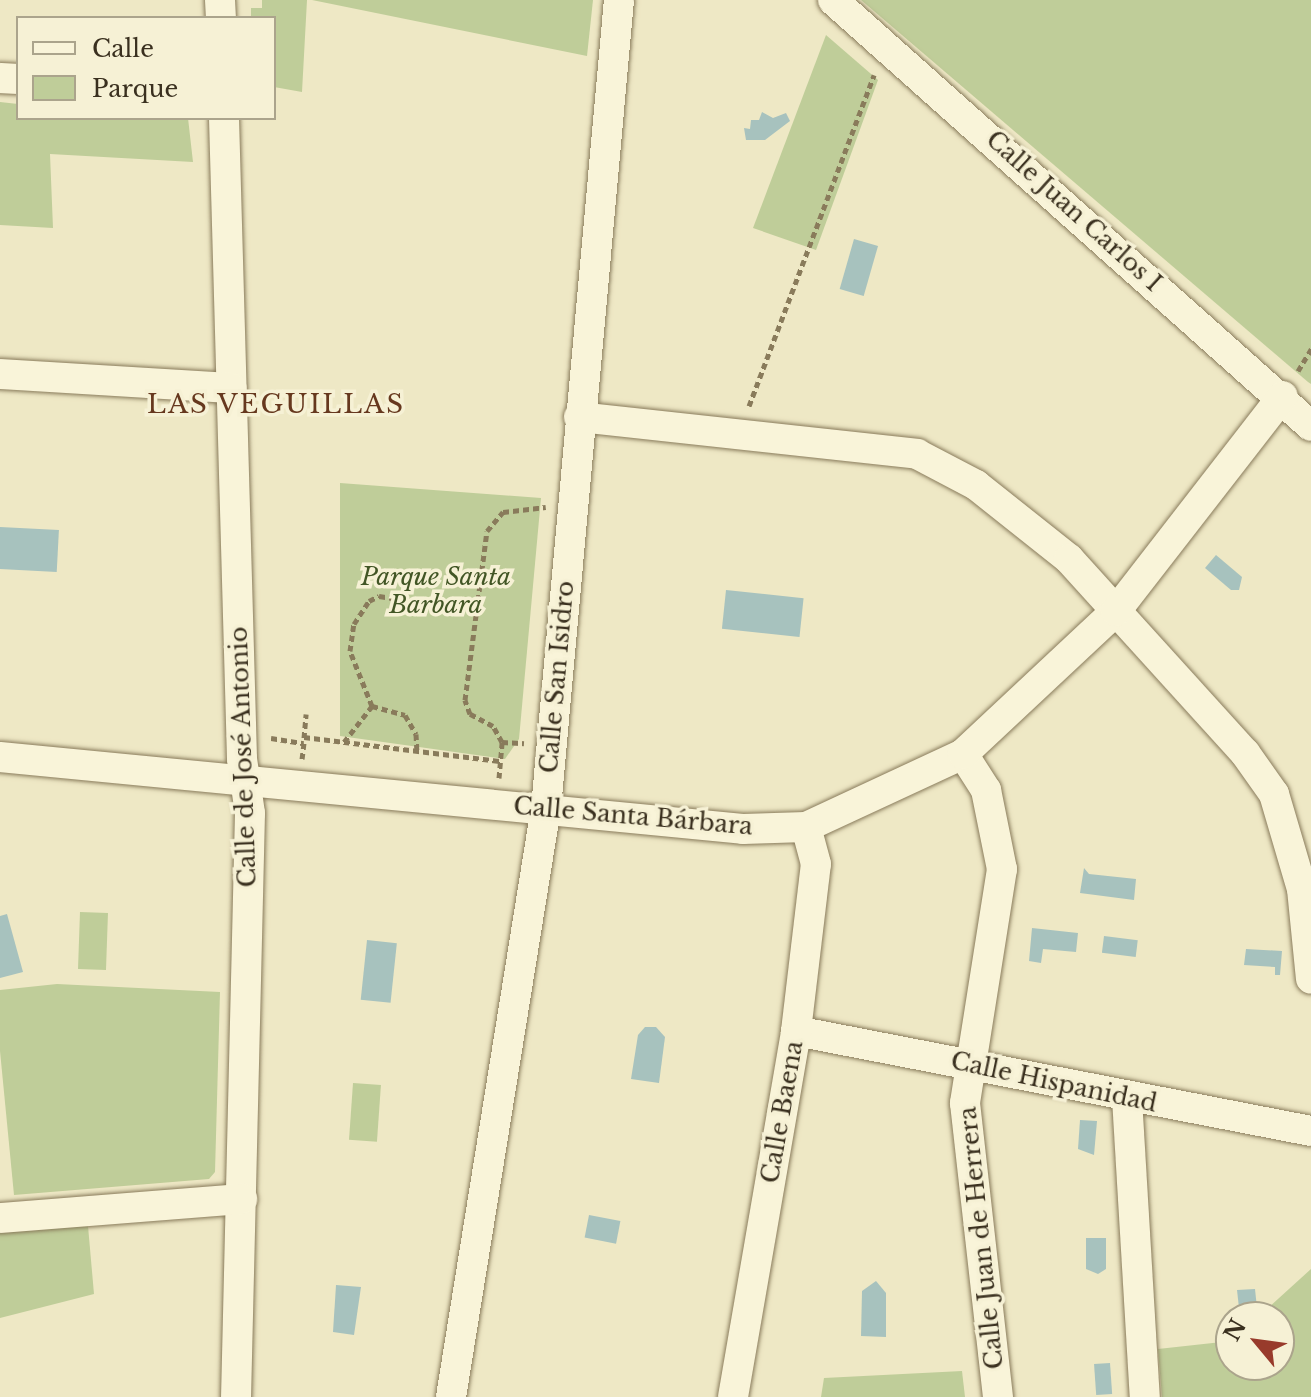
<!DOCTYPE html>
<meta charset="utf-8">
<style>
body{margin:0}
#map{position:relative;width:1311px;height:1397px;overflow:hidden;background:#eee8c5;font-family:"Libre Baskerville",serif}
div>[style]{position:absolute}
.green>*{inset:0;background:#bfcd99;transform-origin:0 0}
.water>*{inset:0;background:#a7c2be;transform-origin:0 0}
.path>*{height:5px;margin-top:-2.5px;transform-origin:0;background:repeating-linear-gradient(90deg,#897b5b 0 6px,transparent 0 10px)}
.roads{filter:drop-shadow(0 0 2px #897b5b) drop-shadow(0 0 2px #897b5b)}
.street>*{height:30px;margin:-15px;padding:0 15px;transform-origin:15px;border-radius:15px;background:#f9f4d9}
span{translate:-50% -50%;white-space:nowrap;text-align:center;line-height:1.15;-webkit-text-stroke:7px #f6f1d5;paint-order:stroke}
.street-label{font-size:24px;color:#3a301f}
.park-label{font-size:24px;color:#425625;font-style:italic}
.neighbourhood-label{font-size:26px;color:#66381e;letter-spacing:2px}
.legend{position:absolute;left:16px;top:16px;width:260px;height:104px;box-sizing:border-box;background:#f6f1d5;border:2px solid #aba48c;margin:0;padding:10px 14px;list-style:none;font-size:24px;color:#3a301f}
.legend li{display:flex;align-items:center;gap:16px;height:40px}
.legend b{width:40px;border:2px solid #aba48c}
.north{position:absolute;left:1215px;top:1301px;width:80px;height:80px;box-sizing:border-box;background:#f6f1d5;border:2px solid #aba48c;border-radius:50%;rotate:299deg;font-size:22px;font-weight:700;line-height:32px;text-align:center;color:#3a301f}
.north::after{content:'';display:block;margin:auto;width:28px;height:36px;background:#983b2b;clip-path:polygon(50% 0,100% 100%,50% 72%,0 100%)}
</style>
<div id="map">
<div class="green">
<i style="clip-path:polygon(262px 0,307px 0,302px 92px,274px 87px,274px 18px,251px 18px,251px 8px,262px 8px)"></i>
<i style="clip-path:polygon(312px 0,593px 0,587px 56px)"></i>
<i style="clip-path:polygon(861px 0,1311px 0,1311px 384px,1308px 382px)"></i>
<i style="clip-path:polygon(826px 35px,878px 80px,816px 250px,753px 228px)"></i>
<i style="clip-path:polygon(0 102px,18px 104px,18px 118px,188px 118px,193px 162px,50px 154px,53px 228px,0 225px)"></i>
<i style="clip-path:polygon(340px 483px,541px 498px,519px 739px,505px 759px,340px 736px)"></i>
<i style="left:80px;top:912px;width:28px;height:57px;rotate:2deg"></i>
<i style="clip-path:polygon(57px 984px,220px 992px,215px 1172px,209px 1179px,14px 1195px,0 1051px,0 990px)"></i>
<i style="left:353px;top:1083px;width:28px;height:57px;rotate:4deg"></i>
<i style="clip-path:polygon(88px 1226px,94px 1294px,0 1318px,0 1233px)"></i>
<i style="clip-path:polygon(1311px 1269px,1311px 1397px,1162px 1397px,1158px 1349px,1231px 1341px,1231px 1365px,1279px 1365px,1279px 1317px,1258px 1317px)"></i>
<i style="clip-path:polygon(962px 1371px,965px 1397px,821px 1397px,824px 1378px)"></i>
</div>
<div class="water">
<i style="clip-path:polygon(762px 112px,773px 118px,786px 113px,790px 121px,765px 140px,746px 140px,744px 128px,750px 129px,751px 120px,759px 120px)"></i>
<i style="left:854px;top:239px;width:25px;height:52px;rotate:16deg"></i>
<i style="left:0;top:527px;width:59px;height:42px;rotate:3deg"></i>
<i style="clip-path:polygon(1216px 555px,1242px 577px,1239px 590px,1231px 590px,1205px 568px)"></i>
<i style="left:726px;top:590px;width:78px;height:39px;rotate:6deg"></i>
<i style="clip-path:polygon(1084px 868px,1089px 874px,1136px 879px,1134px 900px,1080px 893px)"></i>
<i style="clip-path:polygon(7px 914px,23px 972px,0 978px,0 916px)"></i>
<i style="clip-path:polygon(1032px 928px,1078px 933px,1076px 952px,1043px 949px,1041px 963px,1029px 961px)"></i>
<i style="left:1104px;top:936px;width:34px;height:17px;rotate:7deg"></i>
<i style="left:367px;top:940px;width:30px;height:60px;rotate:6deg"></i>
<i style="clip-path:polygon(1246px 949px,1282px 951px,1280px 975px,1275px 975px,1275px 967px,1244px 965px)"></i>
<i style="clip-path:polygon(645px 1027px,656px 1027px,665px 1037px,659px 1083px,631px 1079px,638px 1035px)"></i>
<i style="clip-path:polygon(1080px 1120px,1097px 1121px,1094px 1155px,1078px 1149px)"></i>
<i style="left:589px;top:1215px;width:32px;height:23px;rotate:11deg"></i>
<i style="clip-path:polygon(1086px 1238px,1106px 1238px,1106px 1269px,1098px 1274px,1086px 1269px)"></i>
<i style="clip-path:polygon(876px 1281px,886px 1293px,886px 1337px,861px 1336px,862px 1291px)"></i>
<i style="clip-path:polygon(336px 1285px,361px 1287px,354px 1335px,333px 1332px)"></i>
<i style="clip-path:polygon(1255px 1289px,1257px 1308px,1240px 1317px,1237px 1290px)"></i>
<i style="left:1110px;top:1363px;width:31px;height:16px;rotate:86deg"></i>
</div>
<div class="path">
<i style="left:1298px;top:371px;width:26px;rotate:-59deg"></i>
<i style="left:749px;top:406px;width:354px;rotate:-69.3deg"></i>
<i style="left:372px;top:706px;width:34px;rotate:15deg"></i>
<i style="left:405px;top:715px;width:22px;rotate:60deg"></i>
<i style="left:416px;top:734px;width:17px;rotate:87deg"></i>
<i style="left:304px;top:737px;width:197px;rotate:7deg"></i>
<i style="left:271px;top:738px;width:33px;rotate:9deg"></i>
<i style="left:304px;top:743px;width:16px;rotate:97deg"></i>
<i style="left:304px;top:738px;width:24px;rotate:-85deg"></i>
<i style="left:344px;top:742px;width:46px;rotate:-52.1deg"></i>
<i style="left:372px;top:706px;width:59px;rotate:-111.8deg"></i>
<i style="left:350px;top:651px;width:27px;rotate:-82deg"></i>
<i style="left:354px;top:624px;width:27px;rotate:-57deg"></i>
<i style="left:369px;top:601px;width:11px;rotate:-27deg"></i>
<i style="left:379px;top:596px;width:99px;rotate:8.7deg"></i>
<i style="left:502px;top:742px;width:18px;rotate:-119deg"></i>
<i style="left:493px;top:726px;width:26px;rotate:-152deg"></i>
<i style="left:470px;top:714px;width:15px;rotate:-110deg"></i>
<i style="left:465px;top:700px;width:170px;rotate:-82.6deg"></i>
<i style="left:487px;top:531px;width:25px;rotate:-50deg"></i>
<i style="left:503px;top:512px;width:43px;rotate:-6.6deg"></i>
<i style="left:499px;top:778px;width:36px;rotate:-85deg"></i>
<i style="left:502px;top:742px;width:22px;rotate:3deg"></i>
</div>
<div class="roads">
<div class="street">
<i style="left:220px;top:0;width:18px;rotate:87deg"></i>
<i style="left:833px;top:0;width:640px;rotate:41.71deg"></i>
<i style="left:0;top:78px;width:18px;rotate:3deg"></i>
<i style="left:224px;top:118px;width:641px;rotate:88.39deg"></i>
<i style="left:242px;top:759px;width:55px;rotate:81.6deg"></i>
<i style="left:250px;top:813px;width:584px;rotate:91.37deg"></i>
<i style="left:0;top:374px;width:232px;rotate:3.5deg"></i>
<i style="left:579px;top:417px;width:340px;rotate:6.2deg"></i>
<i style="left:917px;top:454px;width:67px;rotate:27.7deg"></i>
<i style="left:976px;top:485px;width:119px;rotate:38.5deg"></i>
<i style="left:1069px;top:559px;width:262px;rotate:47.8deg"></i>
<i style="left:1245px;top:753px;width:50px;rotate:54.7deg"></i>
<i style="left:1274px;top:794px;width:99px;rotate:73.6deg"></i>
<i style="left:1302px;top:889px;width:90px;rotate:84.3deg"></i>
<i style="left:963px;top:754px;width:43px;rotate:57.4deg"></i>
<i style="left:986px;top:790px;width:81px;rotate:78.6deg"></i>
<i style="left:1002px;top:869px;width:237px;rotate:99deg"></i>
<i style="left:965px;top:1103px;width:296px;rotate:83.6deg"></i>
<i style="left:0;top:757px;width:746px;rotate:5.53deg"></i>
<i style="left:743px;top:829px;width:63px;rotate:-1.8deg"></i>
<i style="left:806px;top:827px;width:173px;rotate:-24.9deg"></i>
<i style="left:963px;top:754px;width:209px;rotate:-43.1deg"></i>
<i style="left:1116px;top:611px;width:272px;rotate:-52.2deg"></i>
<i style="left:796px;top:1031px;width:525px;rotate:10.99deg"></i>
<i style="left:1127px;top:1098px;width:300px;rotate:86.6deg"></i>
<i style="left:0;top:1218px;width:243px;rotate:-4.5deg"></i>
<i style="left:451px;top:1397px;width:597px;rotate:-80.84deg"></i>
<i style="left:546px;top:808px;width:811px;rotate:-84.84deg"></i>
<i style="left:733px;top:1397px;width:371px;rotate:-80.2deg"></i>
<i style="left:796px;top:1031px;width:168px;rotate:-83.2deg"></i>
<i style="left:816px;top:864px;width:38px;rotate:-105deg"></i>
</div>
</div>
<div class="street-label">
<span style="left:1074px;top:211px;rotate:42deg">Calle Juan Carlos I</span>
<span style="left:557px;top:677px;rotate:-85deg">Calle San Isidro</span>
<span style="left:243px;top:757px;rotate:-92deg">Calle de José Antonio</span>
<span style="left:633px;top:816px;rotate:5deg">Calle Santa Bárbara</span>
<span style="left:1054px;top:1082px;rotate:12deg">Calle Hispanidad</span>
<span style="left:782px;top:1112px;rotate:-80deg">Calle Baena</span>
<span style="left:981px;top:1238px;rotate:-96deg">Calle Juan de Herrera</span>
</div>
<div class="park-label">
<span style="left:436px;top:591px">Parque Santa<br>Barbara</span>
</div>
<div class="neighbourhood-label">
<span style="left:276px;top:405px">LAS VEGUILLAS</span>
</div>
<ul class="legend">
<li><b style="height:10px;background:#f9f4d9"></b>Calle</li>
<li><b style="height:22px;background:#bfcd99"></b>Parque</li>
</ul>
<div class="north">N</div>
</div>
